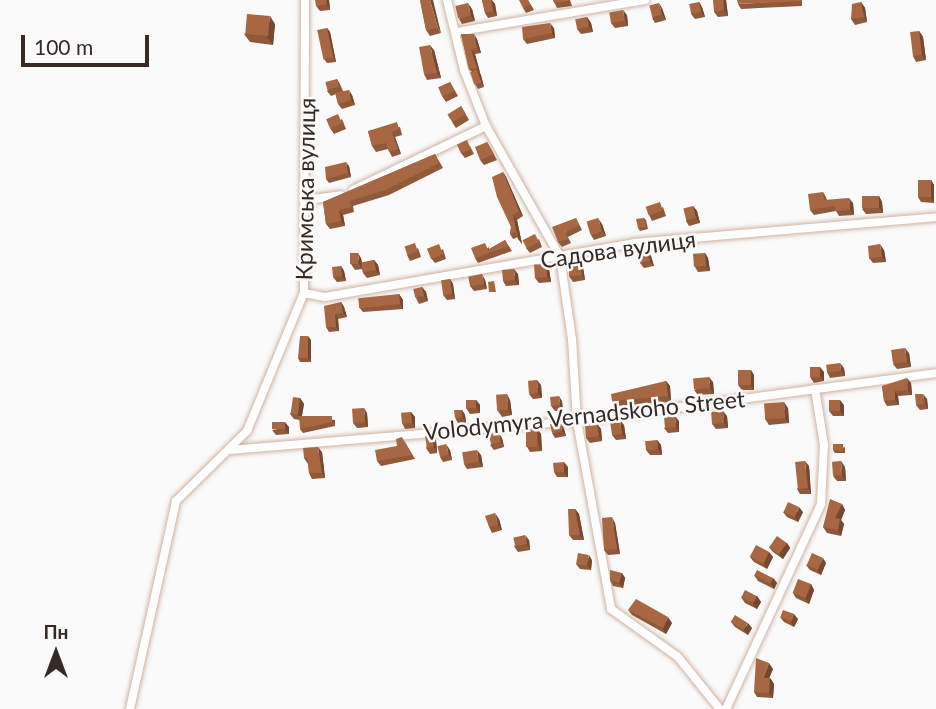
<!DOCTYPE html>
<meta charset="utf-8">
<style>
body{margin:0}
#map{position:relative;width:936px;height:709px;overflow:hidden;background:#fafafa;font-family:Lato,sans-serif}
div>[style]{position:absolute}
.roads{filter:drop-shadow(0 0 2px #cfb2a2) drop-shadow(0 0 2px #cfb2a2)}
.street>*{height:8px;margin:-4px;padding:0 4px;transform-origin:4px;border-radius:4px;background:#fff}
.wall>*{inset:0;background:#90593a}
.shaded-wall>*{inset:0;background:#76482f}
.building>*{inset:0;background:#a86743;transform-origin:0 0}
span{translate:-50% -50%;white-space:nowrap;text-align:center;line-height:1.15;-webkit-text-stroke:5px #fafafa;paint-order:stroke}
.street-label{font-size:23px;color:#352a24}
.north{position:absolute;left:21px;top:618px;width:70px;height:70px;-webkit-text-stroke:5px #fafafa;paint-order:stroke;rotate:0deg;font-size:19px;font-weight:700;line-height:28px;text-align:center;color:#352a24}
.north::after{content:'';display:block;margin:auto;width:24px;height:32px;background:#352a24;clip-path:polygon(50% 0,100% 100%,50% 72%,0 100%)}
.scale{position:absolute;left:21px;top:35px;width:128px;height:32px;box-sizing:border-box;border:4px solid #352a24;border-top:0;padding-left:9px;font-size:21px;line-height:24px;white-space:nowrap;color:#352a24;-webkit-text-stroke:5px #fafafa;paint-order:stroke}
</style>
<div id="map">
<div class="roads">
<div class="street">
<i style="left:447px;top:0;width:72px;rotate:76.3deg"></i>
<i style="left:464px;top:70px;width:60px;rotate:68.6deg"></i>
<i style="left:486px;top:126px;width:150px;rotate:60.5deg"></i>
<i style="left:560px;top:257px;width:83px;rotate:81.7deg"></i>
<i style="left:572px;top:339px;width:82px;rotate:86.5deg"></i>
<i style="left:577px;top:421px;width:191px;rotate:79.7deg"></i>
<i style="left:611px;top:609px;width:82px;rotate:35.6deg"></i>
<i style="left:678px;top:657px;width:67px;rotate:51.1deg"></i>
<i style="left:456px;top:32px;width:192px;rotate:-9.6deg"></i>
<i style="left:353px;top:190px;width:148px;rotate:-25.7deg"></i>
<i style="left:307px;top:200px;width:34px;rotate:-8deg"></i>
<i style="left:304px;top:293px;width:21px;rotate:11deg"></i>
<i style="left:325px;top:297px;width:315px;rotate:-9.9deg"></i>
<i style="left:635px;top:243px;width:302px;rotate:-4.9deg"></i>
<i style="left:231px;top:450px;width:347px;rotate:-4.8deg"></i>
<i style="left:577px;top:421px;width:362px;rotate:-7.6deg"></i>
<i style="left:130px;top:709px;width:213px;rotate:-77.5deg"></i>
<i style="left:176px;top:501px;width:100px;rotate:-44.6deg"></i>
<i style="left:247px;top:431px;width:149px;rotate:-67.6deg"></i>
<i style="left:304px;top:293px;width:293px;rotate:-89.8deg"></i>
<i style="left:726px;top:709px;width:226px;rotate:-65.1deg"></i>
<i style="left:821px;top:504px;width:59px;rotate:-87.1deg"></i>
<i style="left:824px;top:445px;width:57px;rotate:-99.1deg"></i>
</div>
</div>
<div class="wall">
<i style="clip-path:polygon(329px 0,330px 10px,320px 11px,316px 6px)"></i>
<i style="clip-path:polygon(420px 0,441px 33px,430px 36px,426px 30px)"></i>
<i style="clip-path:polygon(482px 0,492px 0,495px 4px,497px 16px,488px 18px,485px 13px)"></i>
<i style="clip-path:polygon(528px 0,534px 10px,526px 13px,523px 8px)"></i>
<i style="clip-path:polygon(553px 0,570px 0,572px 6px,557px 8px)"></i>
<i style="clip-path:polygon(726px 0,728px 16px,718px 17px,714px 12px)"></i>
<i style="clip-path:polygon(802px 0,802px 6px,741px 9px,738px 4px)"></i>
<i style="clip-path:polygon(699px 2px,702px 7px,705px 17px,695px 19px,691px 14px)"></i>
<i style="clip-path:polygon(861px 2px,865px 8px,867px 22px,855px 25px,851px 19px)"></i>
<i style="clip-path:polygon(662px 8px,666px 20px,655px 23px,652px 18px)"></i>
<i style="clip-path:polygon(472px 9px,475px 21px,462px 24px,459px 19px)"></i>
<i style="clip-path:polygon(627px 15px,628px 26px,615px 28px,611px 23px)"></i>
<i style="clip-path:polygon(587px 17px,591px 23px,593px 32px,581px 34px,577px 29px)"></i>
<i style="clip-path:polygon(275px 24px,273px 45px,250px 42px,244px 34px)"></i>
<i style="clip-path:polygon(327px 28px,330px 32px,336px 62px,327px 63px,324px 59px)"></i>
<i style="clip-path:polygon(554px 28px,555px 38px,527px 44px,523px 39px)"></i>
<i style="clip-path:polygon(919px 31px,923px 37px,926px 60px,916px 62px,913px 56px)"></i>
<i style="clip-path:polygon(461px 34px,477px 39px,481px 53px,475px 54px,484px 87px,478px 89px,475px 84px,472px 72px,469px 69px)"></i>
<i style="clip-path:polygon(434px 50px,441px 78px,427px 80px,424px 74px)"></i>
<i style="clip-path:polygon(337px 79px,340px 84px,343px 91px,352px 95px,355px 105px,342px 109px,338px 104px,336px 94px,331px 96px,327px 91px)"></i>
<i style="clip-path:polygon(450px 82px,458px 96px,446px 102px,442px 96px)"></i>
<i style="clip-path:polygon(461px 106px,469px 120px,456px 128px,452px 122px)"></i>
<i style="clip-path:polygon(342px 119px,346px 129px,334px 134px,330px 128px)"></i>
<i style="clip-path:polygon(400px 127px,402px 135px,395px 137px,401px 154px,392px 157px,388px 149px,376px 152px,372px 146px,368px 131px)"></i>
<i style="clip-path:polygon(487px 142px,497px 160px,484px 165px,480px 160px)"></i>
<i style="clip-path:polygon(470px 146px,474px 154px,465px 158px,461px 153px)"></i>
<i style="clip-path:polygon(435px 154px,443px 168px,389px 195px,353px 206px,354px 212px,343px 215px,345px 226px,330px 229px,326px 224px,323px 202px)"></i>
<i style="clip-path:polygon(349px 166px,351px 177px,329px 183px,326px 179px)"></i>
<i style="clip-path:polygon(503px 172px,506px 177px,523px 216px,517px 220px,522px 244px,518px 237px,513px 239px,510px 234px,511px 227px)"></i>
<i style="clip-path:polygon(931px 180px,934px 185px,934px 203px,921px 202px,918px 197px)"></i>
<i style="clip-path:polygon(823px 192px,826px 197px,827px 200px,853px 203px,854px 215px,839px 216px,836px 211px,814px 215px,810px 210px)"></i>
<i style="clip-path:polygon(879px 196px,882px 202px,883px 213px,866px 214px,862px 209px)"></i>
<i style="clip-path:polygon(693px 206px,697px 211px,700px 223px,689px 226px,686px 221px)"></i>
<i style="clip-path:polygon(663px 207px,666px 216px,652px 221px,649px 215px)"></i>
<i style="clip-path:polygon(576px 218px,582px 230px,568px 237px,571px 243px,562px 247px,558px 242px)"></i>
<i style="clip-path:polygon(644px 218px,646px 220px,648px 229px,640px 231px,638px 228px)"></i>
<i style="clip-path:polygon(602px 224px,606px 236px,594px 240px,591px 235px)"></i>
<i style="clip-path:polygon(539px 239px,542px 247px,530px 253px,526px 248px)"></i>
<i style="clip-path:polygon(505px 240px,512px 251px,478px 263px,475px 258px,489px 247px,489px 249px)"></i>
<i style="clip-path:polygon(418px 248px,421px 257px,410px 261px,407px 255px)"></i>
<i style="clip-path:polygon(443px 249px,446px 259px,435px 263px,431px 258px)"></i>
<i style="clip-path:polygon(884px 250px,886px 262px,873px 263px,869px 258px)"></i>
<i style="clip-path:polygon(647px 251px,651px 256px,654px 266px,644px 268px,640px 263px)"></i>
<i style="clip-path:polygon(705px 253px,708px 258px,710px 271px,698px 272px,695px 267px)"></i>
<i style="clip-path:polygon(361px 258px,362px 263px,374px 260px,378px 265px,380px 275px,367px 278px,363px 273px,362px 269px,355px 270px,351px 264px)"></i>
<i style="clip-path:polygon(546px 264px,549px 269px,551px 282px,539px 283px,535px 278px)"></i>
<i style="clip-path:polygon(341px 266px,344px 271px,346px 281px,337px 282px,333px 277px)"></i>
<i style="clip-path:polygon(583px 267px,585px 280px,573px 282px,569px 276px)"></i>
<i style="clip-path:polygon(518px 274px,519px 285px,506px 286px,503px 281px)"></i>
<i style="clip-path:polygon(450px 279px,453px 284px,455px 299px,447px 300px,443px 295px)"></i>
<i style="clip-path:polygon(485px 280px,487px 289px,474px 291px,470px 286px)"></i>
<i style="clip-path:polygon(422px 287px,426px 292px,428px 301px,419px 304px,416px 298px)"></i>
<i style="clip-path:polygon(399px 294px,403px 300px,403px 309px,363px 312px,359px 307px)"></i>
<i style="clip-path:polygon(341px 302px,344px 307px,347px 317px,338px 319px,339px 331px,329px 332px,326px 327px)"></i>
<i style="clip-path:polygon(311px 340px,311px 362px,300px 362px,298px 358px)"></i>
<i style="clip-path:polygon(909px 353px,911px 367px,897px 369px,893px 364px)"></i>
<i style="clip-path:polygon(844px 368px,845px 376px,830px 378px,827px 372px)"></i>
<i style="clip-path:polygon(824px 372px,824px 381px,814px 383px,810px 377px)"></i>
<i style="clip-path:polygon(754px 375px,754px 390px,742px 390px,738px 385px)"></i>
<i style="clip-path:polygon(666px 381px,670px 386px,671px 402px,616px 406px,612px 401px)"></i>
<i style="clip-path:polygon(713px 382px,714px 394px,698px 395px,694px 390px)"></i>
<i style="clip-path:polygon(911px 383px,912px 395px,898px 396px,899px 405px,887px 406px,884px 401px,882px 386px)"></i>
<i style="clip-path:polygon(541px 385px,542px 398px,533px 399px,529px 394px)"></i>
<i style="clip-path:polygon(300px 398px,304px 404px,302px 416px,335px 420px,335px 426px,303px 433px,300px 429px,300px 420px,294px 419px,290px 414px)"></i>
<i style="clip-path:polygon(927px 399px,928px 409px,920px 410px,916px 405px)"></i>
<i style="clip-path:polygon(476px 400px,480px 405px,480px 413px,470px 414px,466px 408px)"></i>
<i style="clip-path:polygon(510px 400px,512px 415px,502px 417px,498px 411px)"></i>
<i style="clip-path:polygon(562px 401px,563px 411px,555px 411px,551px 406px)"></i>
<i style="clip-path:polygon(844px 405px,844px 416px,833px 416px,829px 411px)"></i>
<i style="clip-path:polygon(788px 408px,789px 423px,769px 425px,765px 419px)"></i>
<i style="clip-path:polygon(462px 410px,465px 415px,466px 423px,458px 423px,455px 418px)"></i>
<i style="clip-path:polygon(411px 412px,415px 417px,415px 428px,405px 429px,402px 423px)"></i>
<i style="clip-path:polygon(367px 413px,368px 427px,357px 428px,353px 423px)"></i>
<i style="clip-path:polygon(727px 416px,728px 428px,716px 429px,712px 424px)"></i>
<i style="clip-path:polygon(679px 421px,679px 432px,668px 433px,664px 428px)"></i>
<i style="clip-path:polygon(597px 424px,601px 429px,602px 441px,590px 443px,586px 438px)"></i>
<i style="clip-path:polygon(624px 425px,626px 439px,616px 440px,612px 435px)"></i>
<i style="clip-path:polygon(289px 427px,289px 434px,276px 435px,272px 430px)"></i>
<i style="clip-path:polygon(537px 429px,541px 434px,542px 451px,530px 452px,527px 447px)"></i>
<i style="clip-path:polygon(564px 429px,566px 436px,555px 438px,552px 433px)"></i>
<i style="clip-path:polygon(432px 435px,436px 440px,437px 453px,430px 454px,426px 448px)"></i>
<i style="clip-path:polygon(502px 438px,504px 447px,494px 450px,490px 445px)"></i>
<i style="clip-path:polygon(657px 440px,661px 445px,662px 455px,650px 455px,646px 450px)"></i>
<i style="clip-path:polygon(405px 442px,415px 459px,381px 466px,377px 461px,397px 446px)"></i>
<i style="clip-path:polygon(845px 447px,845px 453px,835px 453px,833px 450px)"></i>
<i style="clip-path:polygon(450px 450px,452px 460px,443px 462px,440px 457px)"></i>
<i style="clip-path:polygon(322px 452px,325px 478px,312px 479px,309px 473px,308px 464px,304px 458px)"></i>
<i style="clip-path:polygon(481px 455px,483px 467px,467px 469px,464px 464px)"></i>
<i style="clip-path:polygon(809px 466px,811px 494px,800px 494px,797px 489px)"></i>
<i style="clip-path:polygon(568px 467px,568px 477px,557px 477px,554px 472px)"></i>
<i style="clip-path:polygon(845px 467px,846px 481px,837px 481px,833px 476px)"></i>
<i style="clip-path:polygon(842px 504px,845px 510px,841px 520px,844px 524px,841px 536px,827px 533px,823px 527px)"></i>
<i style="clip-path:polygon(575px 509px,579px 514px,584px 540px,573px 540px,569px 535px)"></i>
<i style="clip-path:polygon(783px 512px,803px 512px,798px 522px,787px 517px)"></i>
<i style="clip-path:polygon(499px 519px,502px 530px,492px 533px,489px 527px)"></i>
<i style="clip-path:polygon(615px 523px,620px 554px,608px 555px,604px 550px)"></i>
<i style="clip-path:polygon(529px 540px,530px 550px,518px 552px,514px 546px)"></i>
<i style="clip-path:polygon(787px 543px,790px 548px,783px 559px,773px 552px,769px 547px)"></i>
<i style="clip-path:polygon(769px 552px,773px 557px,767px 569px,754px 562px,750px 557px)"></i>
<i style="clip-path:polygon(592px 560px,591px 570px,580px 569px,576px 564px)"></i>
<i style="clip-path:polygon(826px 563px,821px 575px,810px 570px,806px 565px)"></i>
<i style="clip-path:polygon(622px 573px,625px 578px,623px 588px,613px 586px,610px 580px)"></i>
<i style="clip-path:polygon(754px 575px,773px 578px,777px 583px,774px 589px,758px 581px)"></i>
<i style="clip-path:polygon(811px 584px,814px 590px,809px 604px,796px 598px,793px 593px)"></i>
<i style="clip-path:polygon(757px 596px,761px 602px,757px 609px,745px 603px,741px 597px)"></i>
<i style="clip-path:polygon(628px 610px,672px 623px,666px 634px,632px 615px)"></i>
<i style="clip-path:polygon(780px 617px,798px 619px,794px 627px,784px 622px)"></i>
<i style="clip-path:polygon(731px 622px,752px 628px,748px 635px,735px 627px)"></i>
<i style="clip-path:polygon(773px 669px,769px 678px,770px 678px,774px 684px,773px 698px,757px 697px,754px 692px)"></i>
</div>
<div class="shaded-wall">
<i style="clip-path:polygon(326px 0,329px 0,330px 10px,327px 4px)"></i>
<i style="clip-path:polygon(430px 0,433px 0,441px 33px,438px 28px)"></i>
<i style="clip-path:polygon(491px 0,495px 4px,497px 16px,493px 11px)"></i>
<i style="clip-path:polygon(723px 0,726px 0,728px 16px,724px 10px)"></i>
<i style="clip-path:polygon(699px 2px,702px 7px,705px 17px,701px 12px)"></i>
<i style="clip-path:polygon(861px 2px,865px 8px,867px 22px,864px 17px)"></i>
<i style="clip-path:polygon(468px 3px,472px 9px,475px 21px,471px 16px)"></i>
<i style="clip-path:polygon(659px 3px,662px 8px,666px 20px,662px 15px)"></i>
<i style="clip-path:polygon(623px 10px,627px 15px,628px 26px,625px 21px)"></i>
<i style="clip-path:polygon(270px 16px,275px 24px,273px 45px,267px 37px)"></i>
<i style="clip-path:polygon(587px 17px,591px 23px,593px 32px,589px 27px)"></i>
<i style="clip-path:polygon(550px 23px,554px 28px,555px 38px,552px 33px)"></i>
<i style="clip-path:polygon(327px 28px,330px 32px,336px 62px,333px 57px)"></i>
<i style="clip-path:polygon(919px 31px,923px 37px,926px 60px,922px 55px)"></i>
<i style="clip-path:polygon(474px 34px,477px 39px,481px 53px,477px 48px)"></i>
<i style="clip-path:polygon(430px 45px,434px 50px,441px 78px,437px 73px)"></i>
<i style="clip-path:polygon(471px 49px,475px 54px,480px 73px,477px 68px)"></i>
<i style="clip-path:polygon(477px 70px,481px 75px,484px 87px,481px 82px)"></i>
<i style="clip-path:polygon(349px 90px,352px 95px,355px 105px,351px 100px)"></i>
<i style="clip-path:polygon(392px 132px,395px 137px,401px 154px,398px 149px)"></i>
<i style="clip-path:polygon(346px 162px,349px 166px,351px 177px,348px 173px)"></i>
<i style="clip-path:polygon(503px 172px,506px 177px,523px 216px,519px 211px)"></i>
<i style="clip-path:polygon(931px 180px,934px 185px,934px 203px,930px 197px)"></i>
<i style="clip-path:polygon(879px 196px,882px 202px,883px 213px,879px 208px)"></i>
<i style="clip-path:polygon(849px 198px,853px 203px,854px 215px,850px 209px)"></i>
<i style="clip-path:polygon(693px 206px,697px 211px,700px 223px,696px 218px)"></i>
<i style="clip-path:polygon(339px 210px,343px 215px,345px 226px,341px 221px)"></i>
<i style="clip-path:polygon(513px 215px,517px 220px,522px 244px,518px 239px)"></i>
<i style="clip-path:polygon(598px 218px,602px 224px,606px 236px,602px 231px)"></i>
<i style="clip-path:polygon(880px 244px,884px 250px,886px 262px,882px 257px)"></i>
<i style="clip-path:polygon(647px 251px,651px 256px,654px 266px,650px 261px)"></i>
<i style="clip-path:polygon(358px 253px,361px 258px,363px 269px,359px 264px)"></i>
<i style="clip-path:polygon(705px 253px,708px 258px,710px 271px,706px 266px)"></i>
<i style="clip-path:polygon(374px 260px,378px 265px,380px 275px,376px 270px)"></i>
<i style="clip-path:polygon(579px 261px,583px 267px,585px 280px,582px 275px)"></i>
<i style="clip-path:polygon(546px 264px,549px 269px,551px 282px,547px 277px)"></i>
<i style="clip-path:polygon(341px 266px,344px 271px,346px 281px,342px 276px)"></i>
<i style="clip-path:polygon(514px 269px,518px 274px,519px 285px,515px 280px)"></i>
<i style="clip-path:polygon(482px 274px,485px 280px,487px 289px,484px 284px)"></i>
<i style="clip-path:polygon(450px 279px,453px 284px,455px 299px,452px 294px)"></i>
<i style="clip-path:polygon(422px 287px,426px 292px,428px 301px,424px 296px)"></i>
<i style="clip-path:polygon(399px 294px,403px 300px,403px 309px,400px 304px)"></i>
<i style="clip-path:polygon(341px 302px,344px 307px,347px 317px,343px 313px)"></i>
<i style="clip-path:polygon(335px 314px,338px 319px,339px 331px,336px 327px)"></i>
<i style="clip-path:polygon(308px 336px,311px 340px,311px 362px,308px 358px)"></i>
<i style="clip-path:polygon(905px 348px,909px 353px,911px 367px,907px 362px)"></i>
<i style="clip-path:polygon(840px 363px,844px 368px,845px 376px,841px 371px)"></i>
<i style="clip-path:polygon(820px 367px,824px 372px,824px 381px,820px 376px)"></i>
<i style="clip-path:polygon(751px 370px,754px 375px,754px 390px,750px 385px)"></i>
<i style="clip-path:polygon(709px 377px,713px 382px,714px 394px,710px 388px)"></i>
<i style="clip-path:polygon(907px 378px,911px 383px,912px 395px,908px 390px)"></i>
<i style="clip-path:polygon(537px 380px,541px 385px,542px 398px,538px 393px)"></i>
<i style="clip-path:polygon(666px 381px,670px 386px,671px 402px,668px 396px)"></i>
<i style="clip-path:polygon(895px 391px,898px 396px,899px 405px,895px 400px)"></i>
<i style="clip-path:polygon(507px 394px,510px 400px,512px 415px,508px 410px)"></i>
<i style="clip-path:polygon(923px 394px,927px 399px,928px 409px,925px 404px)"></i>
<i style="clip-path:polygon(559px 396px,562px 401px,563px 411px,560px 405px)"></i>
<i style="clip-path:polygon(300px 398px,304px 404px,301px 420px,298px 415px)"></i>
<i style="clip-path:polygon(476px 400px,480px 405px,480px 413px,476px 408px)"></i>
<i style="clip-path:polygon(840px 400px,844px 405px,844px 416px,840px 411px)"></i>
<i style="clip-path:polygon(784px 402px,788px 408px,789px 423px,785px 418px)"></i>
<i style="clip-path:polygon(364px 408px,367px 413px,368px 427px,365px 422px)"></i>
<i style="clip-path:polygon(462px 410px,465px 415px,466px 423px,462px 417px)"></i>
<i style="clip-path:polygon(723px 411px,727px 416px,728px 428px,724px 423px)"></i>
<i style="clip-path:polygon(411px 412px,415px 417px,415px 428px,412px 423px)"></i>
<i style="clip-path:polygon(675px 416px,679px 421px,679px 432px,676px 427px)"></i>
<i style="clip-path:polygon(620px 420px,624px 425px,626px 439px,622px 434px)"></i>
<i style="clip-path:polygon(285px 422px,289px 427px,289px 434px,285px 429px)"></i>
<i style="clip-path:polygon(561px 423px,564px 429px,566px 436px,562px 431px)"></i>
<i style="clip-path:polygon(597px 424px,601px 429px,602px 441px,599px 436px)"></i>
<i style="clip-path:polygon(537px 429px,541px 434px,542px 451px,539px 446px)"></i>
<i style="clip-path:polygon(498px 432px,502px 438px,504px 447px,501px 442px)"></i>
<i style="clip-path:polygon(432px 435px,436px 440px,437px 453px,434px 447px)"></i>
<i style="clip-path:polygon(657px 440px,661px 445px,662px 455px,658px 449px)"></i>
<i style="clip-path:polygon(446px 444px,450px 450px,452px 460px,449px 455px)"></i>
<i style="clip-path:polygon(318px 447px,322px 452px,325px 478px,322px 473px)"></i>
<i style="clip-path:polygon(477px 450px,481px 455px,483px 467px,479px 462px)"></i>
<i style="clip-path:polygon(805px 461px,809px 466px,811px 494px,808px 488px)"></i>
<i style="clip-path:polygon(841px 461px,845px 467px,846px 481px,842px 475px)"></i>
<i style="clip-path:polygon(564px 462px,568px 467px,568px 477px,564px 472px)"></i>
<i style="clip-path:polygon(842px 504px,845px 510px,841px 520px,844px 524px,841px 536px,838px 530px,835px 518px)"></i>
<i style="clip-path:polygon(799px 507px,803px 512px,798px 522px,795px 517px)"></i>
<i style="clip-path:polygon(575px 509px,579px 514px,584px 540px,580px 535px)"></i>
<i style="clip-path:polygon(495px 513px,499px 519px,502px 530px,498px 525px)"></i>
<i style="clip-path:polygon(612px 517px,615px 523px,620px 554px,617px 549px)"></i>
<i style="clip-path:polygon(525px 535px,529px 540px,530px 550px,527px 544px)"></i>
<i style="clip-path:polygon(787px 543px,790px 548px,783px 559px,779px 554px)"></i>
<i style="clip-path:polygon(769px 552px,773px 557px,767px 569px,764px 564px)"></i>
<i style="clip-path:polygon(589px 555px,592px 560px,591px 570px,587px 565px)"></i>
<i style="clip-path:polygon(823px 558px,826px 563px,821px 575px,817px 570px)"></i>
<i style="clip-path:polygon(622px 573px,625px 578px,623px 588px,619px 583px)"></i>
<i style="clip-path:polygon(773px 578px,777px 583px,774px 589px,771px 584px)"></i>
<i style="clip-path:polygon(811px 584px,814px 590px,809px 604px,805px 598px)"></i>
<i style="clip-path:polygon(757px 596px,761px 602px,757px 609px,753px 604px)"></i>
<i style="clip-path:polygon(794px 614px,798px 619px,794px 627px,791px 621px)"></i>
<i style="clip-path:polygon(668px 617px,672px 623px,666px 634px,663px 628px)"></i>
<i style="clip-path:polygon(748px 623px,752px 628px,748px 635px,744px 630px)"></i>
<i style="clip-path:polygon(769px 663px,773px 669px,767px 683px,763px 678px)"></i>
<i style="clip-path:polygon(770px 678px,774px 684px,773px 698px,769px 693px)"></i>
</div>
<div class="building">
<i style="clip-path:polygon(315px 0,326px 0,327px 4px,316px 6px)"></i>
<i style="clip-path:polygon(420px 0,430px 0,438px 28px,426px 30px)"></i>
<i style="clip-path:polygon(482px 0,491px 0,493px 11px,485px 13px)"></i>
<i style="clip-path:polygon(519px 0,528px 0,530px 4px,523px 8px)"></i>
<i style="clip-path:polygon(553px 0,568px 0,568px 1px,554px 3px)"></i>
<i style="clip-path:polygon(713px 0,723px 0,724px 10px,714px 12px)"></i>
<i style="clip-path:polygon(737px 0,799px 0,799px 1px,738px 4px)"></i>
<i style="left:699px;top:2px;width:10px;height:10px;rotate:79deg"></i>
<i style="clip-path:polygon(861px 2px,864px 17px,851px 19px,852px 4px)"></i>
<i style="left:468px;top:3px;width:13px;height:13px;rotate:77deg"></i>
<i style="left:659px;top:3px;width:12px;height:10px;rotate:76deg"></i>
<i style="left:623px;top:10px;width:11px;height:14px;rotate:80deg"></i>
<i style="left:247px;top:14px;width:23px;height:20px;rotate:5deg"></i>
<i style="left:587px;top:17px;width:10px;height:12px;rotate:79deg"></i>
<i style="clip-path:polygon(550px 23px,552px 33px,523px 39px,522px 27px)"></i>
<i style="left:327px;top:28px;width:30px;height:10px;rotate:78deg"></i>
<i style="left:919px;top:31px;width:24px;height:9px;rotate:83deg"></i>
<i style="clip-path:polygon(461px 34px,474px 34px,477px 48px,471px 49px,477px 68px,469px 69px)"></i>
<i style="clip-path:polygon(430px 45px,437px 73px,424px 74px,419px 47px)"></i>
<i style="left:477px;top:70px;width:13px;height:7px;rotate:72deg"></i>
<i style="left:337px;top:79px;width:8px;height:12px;rotate:76deg"></i>
<i style="left:450px;top:82px;width:10px;height:13px;rotate:66deg"></i>
<i style="clip-path:polygon(349px 90px,351px 100px,338px 104px,335px 93px)"></i>
<i style="left:461px;top:106px;width:9px;height:16px;rotate:58deg"></i>
<i style="left:338px;top:114px;width:10px;height:13px;rotate:66deg"></i>
<i style="clip-path:polygon(397px 122px,399px 129px,392px 132px,398px 149px,389px 152px,386px 143px,372px 146px,368px 131px)"></i>
<i style="left:467px;top:140px;width:10px;height:11px;rotate:66deg"></i>
<i style="clip-path:polygon(487px 142px,494px 154px,480px 160px,475px 147px)"></i>
<i style="clip-path:polygon(435px 154px,439px 163px,385px 190px,350px 201px,351px 207px,339px 210px,341px 221px,326px 224px,323px 202px)"></i>
<i style="clip-path:polygon(346px 162px,348px 173px,326px 179px,325px 167px)"></i>
<i style="clip-path:polygon(503px 172px,519px 211px,513px 215px,518px 239px,515px 232px,510px 234px,511px 227px,497px 197px,492px 177px)"></i>
<i style="left:918px;top:180px;width:13px;height:17px"></i>
<i style="clip-path:polygon(823px 192px,824px 200px,849px 198px,850px 209px,835px 211px,835px 206px,810px 210px,808px 194px)"></i>
<i style="left:879px;top:196px;width:12px;height:17px;rotate:90deg"></i>
<i style="left:660px;top:202px;width:9px;height:15px;rotate:72deg"></i>
<i style="left:693px;top:206px;width:12px;height:10px;rotate:76deg"></i>
<i style="clip-path:polygon(576px 218px,579px 226px,565px 232px,568px 239px,558px 242px,552px 227px)"></i>
<i style="left:598px;top:218px;width:14px;height:12px;rotate:73deg"></i>
<i style="clip-path:polygon(644px 218px,646px 227px,638px 228px,636px 219px)"></i>
<i style="left:535px;top:234px;width:9px;height:14px;rotate:63deg"></i>
<i style="clip-path:polygon(505px 240px,508px 246px,475px 258px,471px 248px,485px 243px,488px 250px)"></i>
<i style="left:415px;top:243px;width:9px;height:11px;rotate:72deg"></i>
<i style="left:439px;top:244px;width:11px;height:13px;rotate:68deg"></i>
<i style="clip-path:polygon(880px 244px,882px 257px,869px 258px,868px 246px)"></i>
<i style="left:647px;top:251px;width:10px;height:9px;rotate:73deg"></i>
<i style="left:350px;top:253px;width:8px;height:11px"></i>
<i style="left:705px;top:253px;width:13px;height:12px;rotate:86deg"></i>
<i style="left:374px;top:260px;width:10px;height:13px;rotate:79deg"></i>
<i style="clip-path:polygon(579px 261px,582px 275px,569px 276px,569px 264px)"></i>
<i style="left:546px;top:264px;width:13px;height:12px;rotate:86deg"></i>
<i style="left:341px;top:266px;width:10px;height:9px;rotate:84deg"></i>
<i style="left:514px;top:269px;width:11px;height:12px;rotate:85deg"></i>
<i style="left:482px;top:274px;width:10px;height:14px;rotate:79deg"></i>
<i style="left:450px;top:279px;width:15px;height:9px;rotate:82deg"></i>
<i style="clip-path:polygon(494px 281px,496px 292px,489px 292px,488px 282px)"></i>
<i style="left:422px;top:287px;width:9px;height:9px;rotate:77deg"></i>
<i style="left:399px;top:294px;width:10px;height:41px;rotate:84deg"></i>
<i style="clip-path:polygon(341px 302px,343px 313px,335px 314px,336px 327px,326px 327px,324px 306px)"></i>
<i style="clip-path:polygon(300px 336px,308px 336px,308px 358px,298px 358px)"></i>
<i style="left:905px;top:348px;width:14px;height:14px;rotate:82deg"></i>
<i style="left:840px;top:363px;width:8px;height:14px;rotate:83deg"></i>
<i style="left:810px;top:367px;width:10px;height:10px"></i>
<i style="left:738px;top:370px;width:13px;height:15px"></i>
<i style="left:709px;top:377px;width:11px;height:16px;rotate:85deg"></i>
<i style="clip-path:polygon(907px 378px,908px 390px,895px 391px,895px 400px,884px 401px,882px 386px)"></i>
<i style="left:537px;top:380px;width:13px;height:9px;rotate:86deg"></i>
<i style="clip-path:polygon(666px 381px,668px 396px,612px 401px,611px 394px)"></i>
<i style="left:507px;top:394px;width:16px;height:11px;rotate:86deg"></i>
<i style="clip-path:polygon(915px 394px,923px 394px,925px 404px,916px 405px)"></i>
<i style="left:559px;top:396px;width:9px;height:9px;rotate:84deg"></i>
<i style="left:293px;top:397px;width:7px;height:17px;rotate:8deg"></i>
<i style="left:476px;top:400px;width:8px;height:10px;rotate:90deg"></i>
<i style="left:829px;top:400px;width:11px;height:11px"></i>
<i style="left:784px;top:402px;width:16px;height:20px;rotate:86deg"></i>
<i style="left:364px;top:408px;width:14px;height:12px;rotate:86deg"></i>
<i style="clip-path:polygon(454px 410px,462px 410px,462px 417px,455px 418px)"></i>
<i style="left:723px;top:411px;width:12px;height:12px;rotate:85deg"></i>
<i style="left:411px;top:412px;width:11px;height:10px;rotate:85deg"></i>
<i style="clip-path:polygon(299px 416px,332px 416px,332px 422px,300px 429px)"></i>
<i style="left:675px;top:416px;width:11px;height:11px;rotate:85deg"></i>
<i style="left:620px;top:420px;width:14px;height:10px;rotate:82deg"></i>
<i style="left:285px;top:422px;width:7px;height:13px;rotate:90deg"></i>
<i style="clip-path:polygon(561px 423px,562px 431px,552px 433px,550px 424px)"></i>
<i style="clip-path:polygon(597px 424px,599px 436px,586px 438px,585px 425px)"></i>
<i style="left:526px;top:429px;width:11px;height:18px"></i>
<i style="left:498px;top:432px;width:10px;height:10px;rotate:73deg"></i>
<i style="left:432px;top:435px;width:12px;height:7px;rotate:81deg"></i>
<i style="clip-path:polygon(402px 437px,412px 455px,377px 461px,375px 450px,397px 446px,396px 439px)"></i>
<i style="left:657px;top:440px;width:9px;height:12px;rotate:84deg"></i>
<i style="left:446px;top:444px;width:11px;height:9px;rotate:75deg"></i>
<i style="clip-path:polygon(833px 444px,843px 444px,843px 451px,833px 450px)"></i>
<i style="clip-path:polygon(318px 447px,322px 473px,309px 473px,308px 458px,304px 458px,303px 448px)"></i>
<i style="left:477px;top:450px;width:12px;height:15px;rotate:81deg"></i>
<i style="left:805px;top:461px;width:27px;height:10px;rotate:84deg"></i>
<i style="left:841px;top:461px;width:14px;height:9px;rotate:86deg"></i>
<i style="clip-path:polygon(564px 462px,564px 472px,554px 472px,553px 463px)"></i>
<i style="clip-path:polygon(830px 499px,842px 504px,835px 518px,840px 519px,838px 530px,823px 527px)"></i>
<i style="left:788px;top:502px;width:12px;height:11px;rotate:24deg"></i>
<i style="clip-path:polygon(568px 509px,575px 509px,580px 535px,569px 535px)"></i>
<i style="clip-path:polygon(495px 513px,498px 525px,489px 527px,485px 516px)"></i>
<i style="clip-path:polygon(612px 517px,617px 549px,604px 550px,602px 518px)"></i>
<i style="left:525px;top:535px;width:9px;height:12px;rotate:77deg"></i>
<i style="left:777px;top:536px;width:12px;height:14px;rotate:35deg"></i>
<i style="left:756px;top:545px;width:15px;height:13px;rotate:28deg"></i>
<i style="left:578px;top:553px;width:11px;height:11px;rotate:10deg"></i>
<i style="left:812px;top:553px;width:12px;height:13px;rotate:24deg"></i>
<i style="clip-path:polygon(610px 570px,622px 573px,619px 583px,610px 580px)"></i>
<i style="left:757px;top:570px;width:18px;height:6px;rotate:27deg"></i>
<i style="left:798px;top:579px;width:14px;height:15px;rotate:21deg"></i>
<i style="left:745px;top:590px;width:13px;height:8px;rotate:27deg"></i>
<i style="clip-path:polygon(636px 599px,668px 617px,663px 628px,628px 610px)"></i>
<i style="left:783px;top:610px;width:12px;height:8px;rotate:20deg"></i>
<i style="left:735px;top:615px;width:15px;height:8px;rotate:32deg"></i>
<i style="clip-path:polygon(756px 658px,769px 663px,763px 678px,770px 678px,769px 693px,754px 692px)"></i>
</div>
<div class="street-label">
<span style="left:305px;top:189px;rotate:-89deg">Кримська вулиця</span>
<span style="left:618px;top:249px;rotate:-8deg">Садова вулиця</span>
<span style="left:584px;top:415px;rotate:-6deg">Volodymyra Vernadskoho Street</span>
</div>
<div class="north">Пн</div>
<div class="scale">100 m</div>
</div>
